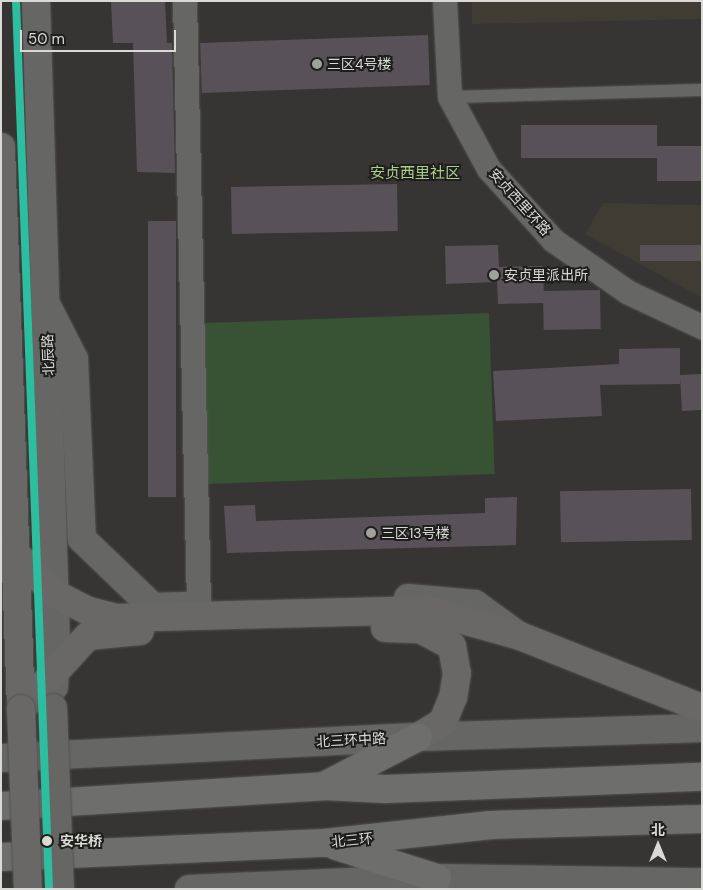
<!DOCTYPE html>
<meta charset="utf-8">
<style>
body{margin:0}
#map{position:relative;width:703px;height:890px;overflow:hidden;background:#363533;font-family:"DM Sans","Noto Sans SC",sans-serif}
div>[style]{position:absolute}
.built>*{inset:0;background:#3e3c33}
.green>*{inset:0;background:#375334;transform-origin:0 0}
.building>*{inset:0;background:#595158;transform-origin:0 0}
.roads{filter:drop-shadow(0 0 1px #535351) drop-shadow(0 0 1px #535351)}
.service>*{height:12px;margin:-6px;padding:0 6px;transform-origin:6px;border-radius:6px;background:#666664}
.minor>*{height:24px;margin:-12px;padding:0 12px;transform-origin:12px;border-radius:12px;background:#666664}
.tertiary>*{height:28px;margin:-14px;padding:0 14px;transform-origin:14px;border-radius:14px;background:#666664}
.secondary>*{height:28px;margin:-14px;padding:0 14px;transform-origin:14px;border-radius:14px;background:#696867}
.trunk>*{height:28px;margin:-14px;padding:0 14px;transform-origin:14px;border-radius:14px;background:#6e6e6c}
.bridges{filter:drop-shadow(0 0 1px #535351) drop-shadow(0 0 1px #535351)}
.tertiary-bridge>*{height:28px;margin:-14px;padding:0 14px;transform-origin:14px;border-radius:14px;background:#666664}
.secondary-bridge>*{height:28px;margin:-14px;padding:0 14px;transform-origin:14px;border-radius:14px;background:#696867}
.metro-1>*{height:8px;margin:-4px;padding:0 4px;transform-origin:4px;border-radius:4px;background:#2dbd9f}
.dots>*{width:14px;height:14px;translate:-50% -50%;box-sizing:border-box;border:2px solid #1e1e1c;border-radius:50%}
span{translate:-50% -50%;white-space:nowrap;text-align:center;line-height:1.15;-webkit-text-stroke:4px #1e1e1c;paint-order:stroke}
.poi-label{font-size:14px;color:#d9d9d6}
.left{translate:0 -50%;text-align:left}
.street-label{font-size:14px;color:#d9d9d6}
.stop-label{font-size:14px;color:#d9d9d6;font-weight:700}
.neighbourhood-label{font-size:15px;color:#accf8a}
.frame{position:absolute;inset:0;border:2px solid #d9d9d6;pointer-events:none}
.north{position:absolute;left:633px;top:820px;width:50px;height:50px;-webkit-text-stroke:4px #1e1e1c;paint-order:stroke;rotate:0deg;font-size:14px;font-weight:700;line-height:20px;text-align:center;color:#d9d9d6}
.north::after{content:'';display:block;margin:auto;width:18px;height:22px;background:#d9d9d6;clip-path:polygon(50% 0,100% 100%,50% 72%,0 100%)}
.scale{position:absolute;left:20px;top:30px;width:156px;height:22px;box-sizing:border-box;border:2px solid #d9d9d6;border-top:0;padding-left:6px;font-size:15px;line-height:18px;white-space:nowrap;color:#d9d9d6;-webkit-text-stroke:4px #1e1e1c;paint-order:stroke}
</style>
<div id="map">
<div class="built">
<i style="clip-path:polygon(472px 1px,702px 1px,702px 19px,472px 24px)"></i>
<i style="clip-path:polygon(603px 203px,702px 205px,702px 298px,585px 234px)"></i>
</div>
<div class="green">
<i style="left:489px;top:313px;width:161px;height:287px;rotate:88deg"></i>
</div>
<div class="building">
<i style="clip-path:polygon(111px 1px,165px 1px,167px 43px,172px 43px,175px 173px,137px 172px,133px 43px,113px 43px)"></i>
<i style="left:428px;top:35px;width:50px;height:228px;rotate:88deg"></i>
<i style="left:521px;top:125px;width:136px;height:33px"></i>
<i style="left:657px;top:146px;width:45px;height:35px"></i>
<i style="left:397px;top:184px;width:47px;height:166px;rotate:89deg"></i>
<i style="left:148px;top:221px;width:28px;height:276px"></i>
<i style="clip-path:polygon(498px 245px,499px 267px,543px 266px,544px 303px,498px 304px,497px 282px,446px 284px,445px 246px)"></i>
<i style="left:640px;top:245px;width:62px;height:16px"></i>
<i style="left:600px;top:290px;width:39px;height:57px;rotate:89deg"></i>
<i style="clip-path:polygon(680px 348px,680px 375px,702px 374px,702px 410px,682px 411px,680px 377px,680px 384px,600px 385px,602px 416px,496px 421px,493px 371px,619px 364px,619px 349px)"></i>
<i style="left:691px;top:489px;width:51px;height:131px;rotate:89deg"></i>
<i style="clip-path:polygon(517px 497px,516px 545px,227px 553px,224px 506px,255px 505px,256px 521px,485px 513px,485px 498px)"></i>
</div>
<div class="roads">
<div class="service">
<i style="left:450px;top:97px;width:252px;rotate:-1.6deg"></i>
</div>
<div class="minor">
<i style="left:185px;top:1px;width:604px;rotate:88.67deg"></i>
<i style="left:445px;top:1px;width:96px;rotate:87deg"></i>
<i style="left:450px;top:97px;width:82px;rotate:61.6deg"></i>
<i style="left:489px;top:169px;width:97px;rotate:47.9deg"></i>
<i style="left:554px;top:241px;width:91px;rotate:34.7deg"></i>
<i style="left:629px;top:293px;width:81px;rotate:25deg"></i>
</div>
<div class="tertiary">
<i style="left:36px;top:1px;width:644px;rotate:88.22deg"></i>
<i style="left:56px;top:645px;width:42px;rotate:92.7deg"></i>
<i style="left:46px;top:304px;width:62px;rotate:63deg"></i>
<i style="left:74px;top:359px;width:180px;rotate:87.5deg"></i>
<i style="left:82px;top:539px;width:98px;rotate:43.8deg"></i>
<i style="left:153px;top:607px;width:32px;rotate:-2deg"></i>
<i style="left:408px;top:598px;width:67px;rotate:5.1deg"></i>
<i style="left:475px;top:604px;width:54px;rotate:36deg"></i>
<i style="left:1px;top:758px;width:418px;rotate:-2.9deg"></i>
<i style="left:418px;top:737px;width:284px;rotate:-1.8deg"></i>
<i style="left:189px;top:889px;width:248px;rotate:-2.5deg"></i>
<i style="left:437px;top:878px;width:265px;rotate:0.9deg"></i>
</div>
<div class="secondary">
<i style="left:1px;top:147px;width:562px;rotate:87.96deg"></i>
<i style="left:15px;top:553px;width:57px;rotate:45.7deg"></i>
<i style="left:55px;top:594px;width:38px;rotate:27deg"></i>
<i style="left:89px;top:611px;width:29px;rotate:14deg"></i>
<i style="left:117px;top:618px;width:310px;rotate:-1.5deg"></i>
<i style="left:427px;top:610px;width:97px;rotate:15.6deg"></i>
<i style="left:520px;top:636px;width:196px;rotate:21.6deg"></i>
<i style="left:385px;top:628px;width:35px;rotate:2deg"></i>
<i style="left:420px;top:629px;width:36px;rotate:28deg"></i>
<i style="left:452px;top:646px;width:27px;rotate:80deg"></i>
<i style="left:457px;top:673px;width:24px;rotate:99deg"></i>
<i style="left:453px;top:697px;width:27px;rotate:112deg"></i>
<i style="left:443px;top:722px;width:29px;rotate:149deg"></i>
<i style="left:21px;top:709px;width:99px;rotate:-47.5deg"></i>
<i style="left:88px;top:636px;width:52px;rotate:-5.5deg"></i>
</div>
<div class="trunk">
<i style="left:324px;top:786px;width:106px;rotate:-27.5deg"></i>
<i style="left:1px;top:806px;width:324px;rotate:-3.5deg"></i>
<i style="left:324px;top:786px;width:61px;rotate:2.8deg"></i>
<i style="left:385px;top:789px;width:317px;rotate:-2.2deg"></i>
<i style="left:336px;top:846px;width:106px;rotate:17.6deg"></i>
<i style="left:1px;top:857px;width:324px;rotate:-2.5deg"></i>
<i style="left:325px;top:843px;width:167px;rotate:-6.2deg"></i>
<i style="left:491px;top:825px;width:211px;rotate:-1.6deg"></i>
</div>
</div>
<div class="bridges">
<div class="tertiary-bridge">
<i style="left:53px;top:708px;width:181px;rotate:87.8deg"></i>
</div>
<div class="secondary-bridge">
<i style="left:21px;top:709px;width:180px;rotate:87.8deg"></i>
</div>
</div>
<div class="metro-1">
<i style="left:16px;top:1px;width:889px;rotate:87.87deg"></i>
</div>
<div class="dots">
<i style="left:317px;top:64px;background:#a0a09d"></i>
<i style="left:494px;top:275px;background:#a0a09d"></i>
<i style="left:371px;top:533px;background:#a0a09d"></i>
<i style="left:47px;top:841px;background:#d9d9d6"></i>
</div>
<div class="poi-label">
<span class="left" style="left:327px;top:64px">三区4号楼</span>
<span class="left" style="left:504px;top:275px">安贞里派出所</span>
<span class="left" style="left:381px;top:533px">三区13号楼</span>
</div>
<div class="street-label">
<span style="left:520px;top:202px;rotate:48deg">安贞西里环路</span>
<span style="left:48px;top:355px;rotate:-92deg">北辰路</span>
<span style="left:351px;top:740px;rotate:-3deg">北三环中路</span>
<span style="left:352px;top:840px;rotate:-6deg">北三环</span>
</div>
<div class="stop-label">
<span class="left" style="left:60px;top:841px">安华桥</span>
</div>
<div class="neighbourhood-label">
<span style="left:415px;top:174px">安贞西里社区</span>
</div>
<div class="frame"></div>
<div class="north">北</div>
<div class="scale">50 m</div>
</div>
